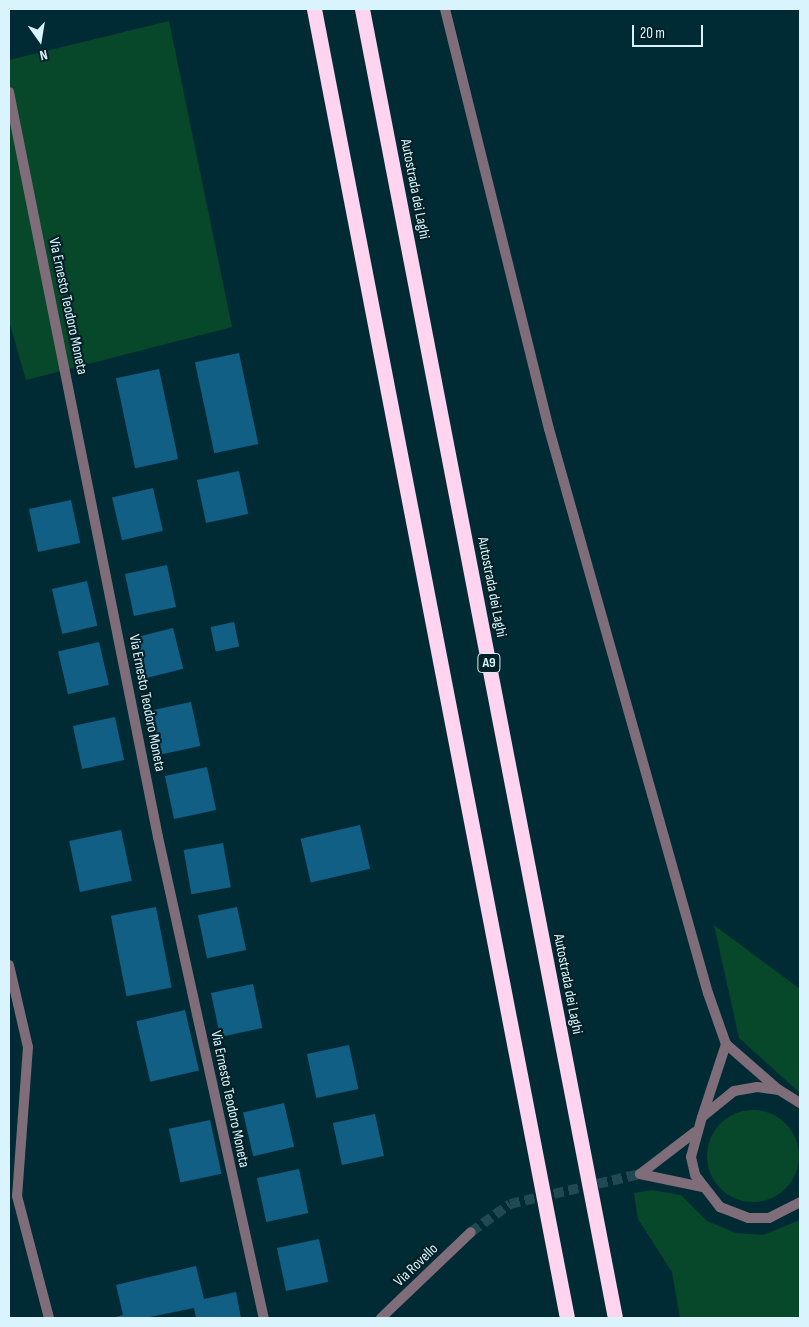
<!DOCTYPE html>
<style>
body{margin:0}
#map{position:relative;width:809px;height:1327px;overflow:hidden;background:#002b35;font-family:"Sofia Sans Condensed",sans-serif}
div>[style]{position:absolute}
.green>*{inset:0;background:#07472a}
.round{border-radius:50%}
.building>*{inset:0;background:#125f86;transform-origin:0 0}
.minor-tunnel>*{height:10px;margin-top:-5px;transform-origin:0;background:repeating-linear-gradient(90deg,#214953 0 10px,transparent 0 15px)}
.minor>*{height:10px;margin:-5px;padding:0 5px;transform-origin:5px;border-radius:5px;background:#7f6e7a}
.motorway>*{height:15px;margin:-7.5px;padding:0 7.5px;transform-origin:7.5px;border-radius:7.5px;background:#fed4f1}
span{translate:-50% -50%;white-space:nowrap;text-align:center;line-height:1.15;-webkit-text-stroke:4.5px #042027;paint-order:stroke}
.shield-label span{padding:1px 4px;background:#042027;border:1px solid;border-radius:4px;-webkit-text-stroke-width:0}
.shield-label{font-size:14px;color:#d9f4fc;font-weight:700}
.street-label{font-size:15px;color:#d9f4fc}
.frame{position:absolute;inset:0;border:10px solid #d9f4fc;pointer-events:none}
.north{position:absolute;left:15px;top:15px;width:50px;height:50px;-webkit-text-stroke:4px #042027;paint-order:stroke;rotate:167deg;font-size:14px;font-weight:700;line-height:20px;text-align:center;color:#d9f4fc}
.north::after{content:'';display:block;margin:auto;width:18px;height:22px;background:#d9f4fc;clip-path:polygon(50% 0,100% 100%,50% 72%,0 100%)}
.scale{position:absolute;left:632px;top:25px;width:71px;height:22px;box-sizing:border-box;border:2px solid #d9f4fc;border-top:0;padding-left:6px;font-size:15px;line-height:18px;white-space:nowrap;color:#d9f4fc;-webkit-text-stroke:4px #042027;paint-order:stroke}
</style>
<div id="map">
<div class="green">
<i style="clip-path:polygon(169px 21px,232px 327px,26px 380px,9px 321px,9px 60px)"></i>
<i style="clip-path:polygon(714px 925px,800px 989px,800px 1093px,739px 1038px)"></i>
<i class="round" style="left:707px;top:1110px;width:92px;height:92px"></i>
<i style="clip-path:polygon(652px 1190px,681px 1195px,707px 1221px,736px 1233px,763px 1235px,800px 1220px,800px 1318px,680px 1318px,672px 1272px,638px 1219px,634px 1193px)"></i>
</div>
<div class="building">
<i style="left:239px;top:353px;width:93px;height:45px;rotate:78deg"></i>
<i style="left:159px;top:369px;width:92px;height:44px;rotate:78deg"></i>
<i style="left:239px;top:471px;width:44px;height:43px;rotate:78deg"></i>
<i style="left:153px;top:488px;width:44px;height:42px;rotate:77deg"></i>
<i style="left:71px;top:500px;width:44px;height:43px;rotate:78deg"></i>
<i style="left:167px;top:565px;width:43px;height:43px;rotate:78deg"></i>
<i style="left:87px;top:581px;width:46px;height:36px;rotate:77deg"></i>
<i style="left:234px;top:622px;width:25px;height:24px;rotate:78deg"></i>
<i style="left:173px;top:628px;width:42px;height:39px;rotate:76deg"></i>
<i style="left:99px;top:642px;width:44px;height:42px;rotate:77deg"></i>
<i style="left:191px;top:702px;width:45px;height:43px;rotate:78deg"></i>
<i style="left:115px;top:717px;width:44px;height:43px;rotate:78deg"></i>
<i style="left:207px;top:767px;width:44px;height:43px;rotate:78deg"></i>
<i style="left:360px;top:825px;width:45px;height:61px;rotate:77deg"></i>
<i style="left:121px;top:830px;width:52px;height:53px;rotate:78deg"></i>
<i style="left:223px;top:843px;width:45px;height:40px;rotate:80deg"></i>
<i style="left:156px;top:907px;width:82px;height:46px;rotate:79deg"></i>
<i style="left:237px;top:907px;width:44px;height:40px;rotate:78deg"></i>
<i style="left:253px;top:984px;width:45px;height:43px;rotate:78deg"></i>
<i style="left:185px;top:1010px;width:62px;height:50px;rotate:77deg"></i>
<i style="left:349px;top:1045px;width:45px;height:43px;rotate:78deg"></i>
<i style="left:284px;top:1103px;width:45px;height:42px;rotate:77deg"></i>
<i style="left:375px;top:1114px;width:43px;height:43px;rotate:78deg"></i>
<i style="left:210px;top:1120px;width:55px;height:42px;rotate:78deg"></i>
<i style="left:299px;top:1169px;width:45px;height:43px;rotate:78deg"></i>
<i style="left:319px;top:1239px;width:44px;height:43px;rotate:78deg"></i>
<i style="clip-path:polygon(196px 1266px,204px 1299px,236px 1292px,241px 1318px,196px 1318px,194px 1308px,145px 1318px,112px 1318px,123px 1315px,116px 1285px)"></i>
</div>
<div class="minor-tunnel">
<i style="left:471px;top:1232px;width:48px;rotate:-35.7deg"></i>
<i style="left:510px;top:1204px;width:133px;rotate:-13deg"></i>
</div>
<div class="minor">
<i style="left:445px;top:9px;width:433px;rotate:76.1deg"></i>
<i style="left:549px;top:429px;width:586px;rotate:74.26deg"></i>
<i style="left:708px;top:993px;width:54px;rotate:70.6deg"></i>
<i style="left:726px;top:1044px;width:70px;rotate:41deg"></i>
<i style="left:9px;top:92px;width:760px;rotate:78.69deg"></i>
<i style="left:158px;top:837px;width:493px;rotate:77.6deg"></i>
<i style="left:9px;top:965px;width:84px;rotate:77deg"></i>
<i style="left:28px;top:1047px;width:149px;rotate:94.2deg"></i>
<i style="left:17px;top:1196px;width:126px;rotate:75.3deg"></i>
<i style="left:800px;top:1103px;width:25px;rotate:-148deg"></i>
<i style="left:779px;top:1090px;width:22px;rotate:-172deg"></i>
<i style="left:757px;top:1087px;width:23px;rotate:170deg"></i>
<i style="left:734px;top:1091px;width:41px;rotate:140.9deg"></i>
<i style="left:702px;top:1117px;width:41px;rotate:105.4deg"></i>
<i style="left:691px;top:1157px;width:18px;rotate:77deg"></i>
<i style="left:695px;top:1175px;width:41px;rotate:52deg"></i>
<i style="left:720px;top:1207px;width:30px;rotate:21deg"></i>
<i style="left:748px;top:1218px;width:21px"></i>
<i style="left:769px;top:1218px;width:35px;rotate:-27deg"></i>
<i style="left:703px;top:1114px;width:74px;rotate:-71.8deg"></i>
<i style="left:695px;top:1132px;width:69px;rotate:142.6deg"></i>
<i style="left:640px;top:1174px;width:63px;rotate:11.8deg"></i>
<i style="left:381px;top:1318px;width:124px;rotate:-43.7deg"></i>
</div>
<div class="motorway">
<i style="left:314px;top:9px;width:1333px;rotate:79.06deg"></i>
<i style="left:362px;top:9px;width:1333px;rotate:79.06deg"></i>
</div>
<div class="shield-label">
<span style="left:489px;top:663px">A9</span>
</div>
<div class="street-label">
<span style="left:415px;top:189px;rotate:79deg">Autostrada dei Laghi</span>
<span style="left:68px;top:306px;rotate:78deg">Via Ernesto Teodoro Moneta</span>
<span style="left:492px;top:587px;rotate:79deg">Autostrada dei Laghi</span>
<span style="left:147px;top:703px;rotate:79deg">Via Ernesto Teodoro Moneta</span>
<span style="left:568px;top:984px;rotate:79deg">Autostrada dei Laghi</span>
<span style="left:230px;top:1099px;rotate:78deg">Via Ernesto Teodoro Moneta</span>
<span style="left:416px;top:1265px;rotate:-44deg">Via Rovello</span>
</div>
<div class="frame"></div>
<div class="north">N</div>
<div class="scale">20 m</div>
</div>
